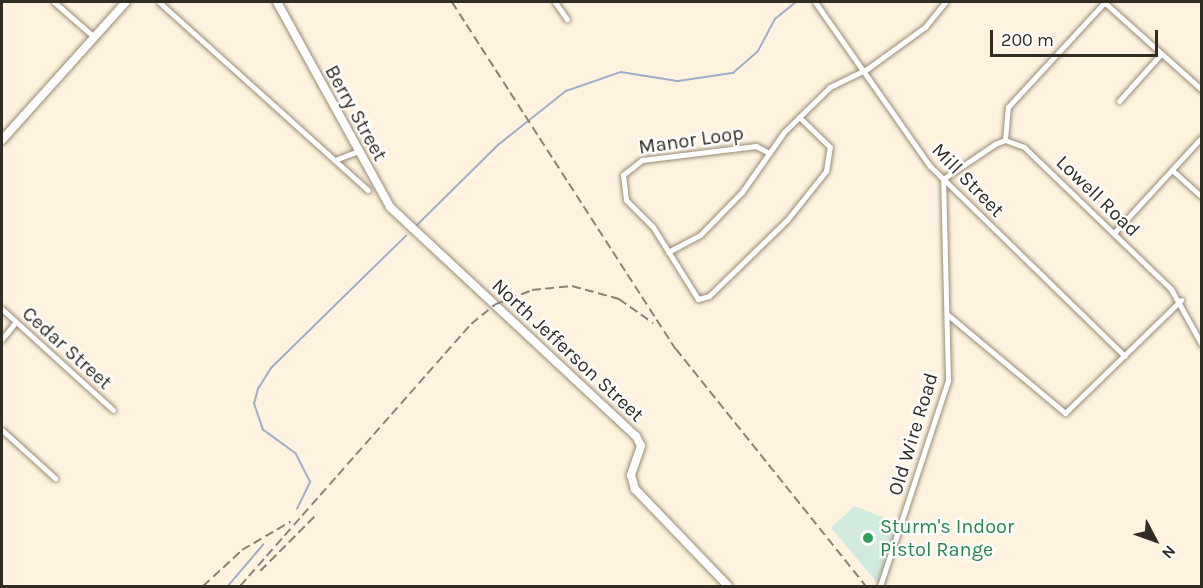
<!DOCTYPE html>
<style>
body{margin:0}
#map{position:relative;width:1203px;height:588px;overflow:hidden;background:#fff3df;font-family:Karla,sans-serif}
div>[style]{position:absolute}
.green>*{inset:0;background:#d2e9dd}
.stream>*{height:1.5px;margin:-0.75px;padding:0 0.75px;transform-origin:0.75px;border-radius:0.75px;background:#9fadc9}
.roads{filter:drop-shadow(0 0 2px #988b74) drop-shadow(0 0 2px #988b74)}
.street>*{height:5px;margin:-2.5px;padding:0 2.5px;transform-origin:2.5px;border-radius:2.5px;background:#fff}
.secondary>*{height:8px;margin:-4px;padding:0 4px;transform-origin:4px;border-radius:4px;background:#fff}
.rail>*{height:1.5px;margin-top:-0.75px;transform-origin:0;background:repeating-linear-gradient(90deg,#8a8274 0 9px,transparent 0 13.5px)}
.dots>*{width:16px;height:16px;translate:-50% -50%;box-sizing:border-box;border:3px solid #fff;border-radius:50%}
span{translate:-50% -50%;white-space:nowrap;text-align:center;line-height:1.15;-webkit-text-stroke:4.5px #fff;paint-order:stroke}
.street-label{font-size:20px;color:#322d23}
.leisure-label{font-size:20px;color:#27864d}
.left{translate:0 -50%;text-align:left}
.frame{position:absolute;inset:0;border:3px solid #322d23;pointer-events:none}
.north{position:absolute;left:1125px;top:510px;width:60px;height:60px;-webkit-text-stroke:4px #fff;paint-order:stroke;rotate:131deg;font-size:16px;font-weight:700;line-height:24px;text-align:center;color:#322d23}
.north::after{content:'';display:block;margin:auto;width:21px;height:27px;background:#322d23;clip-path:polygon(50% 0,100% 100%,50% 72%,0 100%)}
.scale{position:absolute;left:990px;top:30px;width:168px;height:27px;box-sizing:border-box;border:3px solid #322d23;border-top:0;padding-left:8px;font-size:18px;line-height:21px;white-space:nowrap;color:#322d23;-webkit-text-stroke:4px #fff;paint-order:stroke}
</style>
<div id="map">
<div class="green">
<i style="clip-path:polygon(854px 506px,901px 524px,880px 586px,831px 528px)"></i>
</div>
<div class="stream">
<i style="left:417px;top:225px;width:114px;rotate:-44.6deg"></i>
<i style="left:498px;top:145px;width:87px;rotate:-38.5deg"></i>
<i style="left:566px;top:91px;width:58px;rotate:-19.1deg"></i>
<i style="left:621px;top:72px;width:58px;rotate:9deg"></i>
<i style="left:678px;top:81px;width:56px;rotate:-8.3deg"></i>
<i style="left:733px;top:73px;width:33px;rotate:-41deg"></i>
<i style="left:758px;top:51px;width:36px;rotate:-62deg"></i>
<i style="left:775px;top:19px;width:27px;rotate:-39deg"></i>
<i style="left:297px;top:509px;width:30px;rotate:-64deg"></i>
<i style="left:310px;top:482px;width:31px;rotate:-117deg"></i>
<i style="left:296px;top:454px;width:41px;rotate:-144deg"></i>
<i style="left:263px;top:430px;width:28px;rotate:-109deg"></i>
<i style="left:254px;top:404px;width:16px;rotate:-75deg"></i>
<i style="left:258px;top:389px;width:25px;rotate:-58deg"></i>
<i style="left:271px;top:368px;width:189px;rotate:-44.4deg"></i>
<i style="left:228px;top:586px;width:54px;rotate:-49.5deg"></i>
</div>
<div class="roads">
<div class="street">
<i style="left:54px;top:2px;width:53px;rotate:41.2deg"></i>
<i style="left:159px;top:2px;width:281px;rotate:42deg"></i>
<i style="left:555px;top:2px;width:21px;rotate:55deg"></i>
<i style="left:815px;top:2px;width:200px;rotate:55deg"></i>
<i style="left:930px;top:166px;width:272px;rotate:44.3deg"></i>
<i style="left:1104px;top:2px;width:132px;rotate:41.9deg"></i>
<i style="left:1119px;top:101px;width:63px;rotate:-48.2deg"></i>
<i style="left:1005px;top:140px;width:33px;rotate:-85deg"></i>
<i style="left:1008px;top:107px;width:143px;rotate:-47.3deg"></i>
<i style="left:769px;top:153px;width:15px;rotate:-152deg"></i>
<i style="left:756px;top:146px;width:115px;rotate:173deg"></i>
<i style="left:642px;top:160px;width:24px;rotate:142deg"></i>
<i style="left:623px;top:175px;width:25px;rotate:83deg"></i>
<i style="left:626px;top:200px;width:38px;rotate:45deg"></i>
<i style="left:653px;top:227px;width:85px;rotate:58deg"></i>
<i style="left:698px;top:299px;width:11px;rotate:-15deg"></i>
<i style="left:709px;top:296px;width:109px;rotate:-44.3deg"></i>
<i style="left:787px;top:220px;width:63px;rotate:-51.5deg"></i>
<i style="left:826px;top:171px;width:24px;rotate:-81deg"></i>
<i style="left:830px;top:147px;width:43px;rotate:-135.9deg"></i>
<i style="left:335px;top:160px;width:25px;rotate:-21deg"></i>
<i style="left:1172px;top:170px;width:40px;rotate:42deg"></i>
<i style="left:943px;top:179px;width:63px;rotate:-33.9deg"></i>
<i style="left:995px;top:144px;width:11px;rotate:-22deg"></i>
<i style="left:1005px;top:140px;width:20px;rotate:20deg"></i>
<i style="left:1024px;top:147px;width:204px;rotate:44deg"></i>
<i style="left:1171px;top:289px;width:64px;rotate:61deg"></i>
<i style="left:1114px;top:233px;width:130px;rotate:-47.5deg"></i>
<i style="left:668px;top:252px;width:36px;rotate:-28deg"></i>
<i style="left:700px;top:235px;width:60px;rotate:-45.7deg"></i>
<i style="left:742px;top:192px;width:73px;rotate:-55deg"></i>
<i style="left:784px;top:132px;width:64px;rotate:-44.4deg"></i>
<i style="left:830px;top:87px;width:41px;rotate:-25.9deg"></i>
<i style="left:867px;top:69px;width:72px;rotate:-35.9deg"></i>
<i style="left:925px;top:27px;width:32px;rotate:-51deg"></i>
<i style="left:2px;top:309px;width:150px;rotate:42.3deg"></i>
<i style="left:948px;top:315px;width:153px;rotate:39.9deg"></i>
<i style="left:1065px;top:413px;width:162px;rotate:-44.2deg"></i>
<i style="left:2px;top:339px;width:22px;rotate:-51deg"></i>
<i style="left:2px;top:430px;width:72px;rotate:42.2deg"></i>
<i style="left:880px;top:586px;width:217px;rotate:-71.7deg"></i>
<i style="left:948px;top:380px;width:201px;rotate:-91.4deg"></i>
</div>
<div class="secondary">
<i style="left:277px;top:2px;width:234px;rotate:61.1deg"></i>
<i style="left:390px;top:207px;width:336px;rotate:43deg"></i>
<i style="left:636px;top:436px;width:11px;rotate:63deg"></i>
<i style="left:641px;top:446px;width:31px;rotate:109deg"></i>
<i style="left:631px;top:475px;width:15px;rotate:74deg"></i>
<i style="left:635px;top:489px;width:134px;rotate:46.2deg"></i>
<i style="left:2px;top:140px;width:186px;rotate:-48.1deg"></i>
</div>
</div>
<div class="rail">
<i style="left:452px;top:2px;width:413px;rotate:57.2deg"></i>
<i style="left:676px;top:349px;width:304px;rotate:51.3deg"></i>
<i style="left:260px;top:571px;width:79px;rotate:-45deg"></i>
<i style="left:203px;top:586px;width:53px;rotate:-42.7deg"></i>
<i style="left:242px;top:550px;width:56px;rotate:-30.3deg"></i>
<i style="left:240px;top:586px;width:349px;rotate:-48.6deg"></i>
<i style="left:471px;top:324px;width:32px;rotate:-39deg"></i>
<i style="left:496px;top:304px;width:39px;rotate:-21deg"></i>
<i style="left:532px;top:290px;width:40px;rotate:-5.7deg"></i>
<i style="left:572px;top:286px;width:49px;rotate:15.5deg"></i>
<i style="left:619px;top:299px;width:42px;rotate:35.2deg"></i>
</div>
<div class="dots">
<i style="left:868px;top:538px;background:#2e9e5b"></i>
</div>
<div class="street-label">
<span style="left:356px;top:113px;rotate:61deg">Berry Street</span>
<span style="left:691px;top:140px;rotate:-8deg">Manor Loop</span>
<span style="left:968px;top:180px;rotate:46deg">Mill Street</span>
<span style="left:1098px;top:196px;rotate:44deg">Lowell Road</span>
<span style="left:67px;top:348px;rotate:42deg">Cedar Street</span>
<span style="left:568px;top:350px;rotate:43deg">North Jefferson Street</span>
<span style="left:913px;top:434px;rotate:-73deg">Old Wire Road</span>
</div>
<div class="leisure-label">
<span class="left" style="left:880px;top:538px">Sturm's Indoor<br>Pistol Range</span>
</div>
<div class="frame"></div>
<div class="north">N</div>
<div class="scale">200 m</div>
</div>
